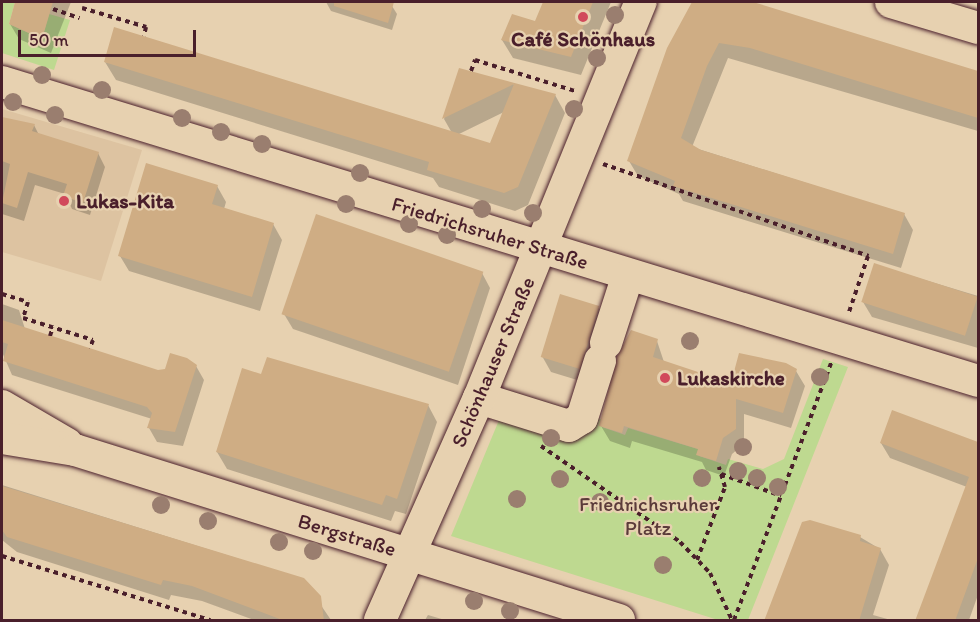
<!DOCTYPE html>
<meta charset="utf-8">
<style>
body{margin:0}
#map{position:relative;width:980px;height:622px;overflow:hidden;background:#e7d1b0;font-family:Itim,sans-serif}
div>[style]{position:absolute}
.built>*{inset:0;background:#ddc3a1}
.green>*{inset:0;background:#bed990}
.shadow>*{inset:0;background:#0003}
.building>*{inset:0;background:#cfad84;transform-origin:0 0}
.path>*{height:4px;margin-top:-2px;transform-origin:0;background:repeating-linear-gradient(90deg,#4a1f2b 0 4.5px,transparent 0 9px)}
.roads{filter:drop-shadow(0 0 2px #4a1f2b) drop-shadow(0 0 2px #4a1f2b)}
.minor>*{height:32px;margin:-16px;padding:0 16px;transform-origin:16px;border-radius:16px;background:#e7d1b0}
.trees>*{width:18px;height:18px;margin:-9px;border-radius:50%;background:#9a7e6f}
.dots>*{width:16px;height:16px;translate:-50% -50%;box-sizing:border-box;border:3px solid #e7d1b0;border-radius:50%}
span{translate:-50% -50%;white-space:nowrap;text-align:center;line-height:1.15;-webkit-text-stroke:4.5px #e7d1b0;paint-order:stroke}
.poi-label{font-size:21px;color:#4a1f2b;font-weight:700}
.left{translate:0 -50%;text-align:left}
.street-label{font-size:21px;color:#4a1f2b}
.park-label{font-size:21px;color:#5b3b3a}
.frame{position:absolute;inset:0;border:3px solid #4a1f2b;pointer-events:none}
.scale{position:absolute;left:18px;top:30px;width:178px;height:27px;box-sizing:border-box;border:3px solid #4a1f2b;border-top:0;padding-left:8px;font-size:18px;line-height:21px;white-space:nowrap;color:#4a1f2b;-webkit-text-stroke:4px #e7d1b0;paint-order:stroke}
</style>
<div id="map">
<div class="built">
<i style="clip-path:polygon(2px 109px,142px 150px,101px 281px,2px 252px)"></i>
</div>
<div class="green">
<i style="clip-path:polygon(2px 2px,15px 2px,9px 24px,42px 39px,49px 14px,70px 20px,54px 70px,2px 53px)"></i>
<i style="clip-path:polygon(823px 359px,848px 367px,748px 620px,715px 619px,451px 536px,511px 391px,604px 420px,602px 427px,625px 435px,628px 428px,701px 450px,699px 456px,726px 465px,728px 459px,763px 469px,784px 459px)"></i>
</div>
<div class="shadow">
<i style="clip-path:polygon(17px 2px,71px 2px,51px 53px,19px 39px,10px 24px)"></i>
<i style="clip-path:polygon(326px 2px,392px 6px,397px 14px,392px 30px,331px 11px)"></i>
<i style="clip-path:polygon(545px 2px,611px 2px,581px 75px,513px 58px,502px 40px,536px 23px)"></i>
<i style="clip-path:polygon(693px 2px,736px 2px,978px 73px,978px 131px,728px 58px,692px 147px,904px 214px,913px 230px,901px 268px,683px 201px,679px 194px,638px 176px,629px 161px,668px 49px)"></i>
<i style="clip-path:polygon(evenodd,105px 62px,452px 133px,444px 119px,460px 70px,555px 95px,565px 113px,528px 205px,515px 211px,439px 187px,433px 178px,116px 80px,105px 62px,504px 112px,491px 145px,457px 135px,504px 112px)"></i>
<i style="clip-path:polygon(2px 118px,34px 125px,39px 135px,98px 153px,105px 167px,90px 215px,72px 209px,65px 194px,35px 185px,24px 221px,2px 214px)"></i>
<i style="clip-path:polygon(217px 186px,226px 202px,224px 209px,273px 224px,282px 240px,260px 311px,129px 271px,120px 256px)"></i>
<i style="clip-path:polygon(875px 265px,978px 296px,978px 348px,872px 317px,863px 302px)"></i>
<i style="clip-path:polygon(482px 273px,490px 288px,458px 385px,293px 329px,284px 314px)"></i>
<i style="clip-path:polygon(2px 304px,19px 310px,25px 329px,158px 372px,196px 366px,204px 380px,183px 446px,157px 442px,149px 428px,152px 419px,12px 375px,2px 352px)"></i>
<i style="clip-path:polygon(598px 307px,607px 322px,587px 383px,551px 372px,542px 356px)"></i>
<i style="clip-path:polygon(657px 341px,664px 362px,732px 385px,796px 371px,805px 386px,791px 428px,744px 414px,744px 444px,732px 454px,724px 476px,706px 470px,702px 462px,632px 441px,630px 448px,610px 441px,601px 426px)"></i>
<i style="clip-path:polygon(262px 376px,428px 405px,437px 422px,406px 514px,395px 511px,391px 521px,227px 469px,217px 452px)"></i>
<i style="clip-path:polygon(893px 412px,978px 444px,978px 595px,969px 620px,916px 620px,967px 487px,890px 458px,881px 443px)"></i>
<i style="clip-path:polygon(2px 485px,303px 579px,331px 620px,254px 620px,202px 601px,171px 595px,169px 600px,17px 552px,2px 540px)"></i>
<i style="clip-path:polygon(860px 537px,880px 549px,889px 565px,873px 615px,891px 620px,767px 620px)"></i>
<i style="clip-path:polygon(428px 615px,445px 620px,425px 620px)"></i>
</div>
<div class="building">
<i style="clip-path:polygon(15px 2px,53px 2px,42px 39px,9px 24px)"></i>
<i style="clip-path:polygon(334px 2px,394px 2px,388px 23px,334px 6px)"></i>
<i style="clip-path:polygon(543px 2px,593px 2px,571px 57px,501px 40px,512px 14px,535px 21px)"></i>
<i style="clip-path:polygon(692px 2px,753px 2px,978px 71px,978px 118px,750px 48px,719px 43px,707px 66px,681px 138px,701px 150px,905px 213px,893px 254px,673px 186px,675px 181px,627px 161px,667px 48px)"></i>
<i style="clip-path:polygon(114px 27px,490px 143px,514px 84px,442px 119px,459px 68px,556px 94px,518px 187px,504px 193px,427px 170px,429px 162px,104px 62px)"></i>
<i style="clip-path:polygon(2px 117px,35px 124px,32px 131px,99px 152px,83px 203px,63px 196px,67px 184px,28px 172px,17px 208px,2px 203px,10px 164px,2px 161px)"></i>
<i style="clip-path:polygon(146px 163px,218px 185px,212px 204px,274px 223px,252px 297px,118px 256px)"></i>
<i style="left:316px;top:214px;width:177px;height:106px;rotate:19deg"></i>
<i style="left:874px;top:263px;width:109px;height:41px;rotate:18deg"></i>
<i style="left:560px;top:294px;width:41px;height:66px;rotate:17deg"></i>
<i style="clip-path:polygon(2px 320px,158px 370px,165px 369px,170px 353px,187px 358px,197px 365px,175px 432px,147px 428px,152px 413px,147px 407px,3px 361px,8px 344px,2px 342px)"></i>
<i style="clip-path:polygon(631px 330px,658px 339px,653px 357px,731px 383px,739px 353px,786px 363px,797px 369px,783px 413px,736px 399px,736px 429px,723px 438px,716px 461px,696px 455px,698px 449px,624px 426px,622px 433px,599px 426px,617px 357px)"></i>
<i style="clip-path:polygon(267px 357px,429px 404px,397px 499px,386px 495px,382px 505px,216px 452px,242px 368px,261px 374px)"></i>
<i style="clip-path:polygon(892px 410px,978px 442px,978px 558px,955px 621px,915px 621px,969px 477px,880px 443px)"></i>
<i style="clip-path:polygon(2px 486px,304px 578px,321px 596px,324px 621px,285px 621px,192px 586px,163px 580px,161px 585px,7px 537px,2px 530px)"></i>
<i style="clip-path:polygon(810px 520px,861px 535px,860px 541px,881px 548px,859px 621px,764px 621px,802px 522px)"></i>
</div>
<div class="path">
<i style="left:82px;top:8px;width:67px;rotate:16.5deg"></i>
<i style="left:146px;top:27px;width:9px;rotate:103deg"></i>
<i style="left:53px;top:9px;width:28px;rotate:19deg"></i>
<i style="left:471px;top:71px;width:12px;rotate:-70deg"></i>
<i style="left:475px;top:60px;width:105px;rotate:17.2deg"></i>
<i style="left:603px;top:164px;width:281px;rotate:19.1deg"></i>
<i style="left:868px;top:256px;width:62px;rotate:108.7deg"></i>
<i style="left:2px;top:294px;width:27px;rotate:17deg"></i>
<i style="left:28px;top:302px;width:17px;rotate:107deg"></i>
<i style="left:23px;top:318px;width:73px;rotate:17.4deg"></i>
<i style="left:93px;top:340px;width:9px;rotate:111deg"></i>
<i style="left:50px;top:336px;width:9px;rotate:-72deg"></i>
<i style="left:541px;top:446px;width:169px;rotate:34.6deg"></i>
<i style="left:680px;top:542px;width:43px;rotate:45.9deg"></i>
<i style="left:710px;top:573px;width:52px;rotate:64.9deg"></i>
<i style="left:721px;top:474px;width:64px;rotate:20.1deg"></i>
<i style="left:2px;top:556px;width:218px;rotate:17.1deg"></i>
<i style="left:697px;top:560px;width:78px;rotate:-69deg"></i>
<i style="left:725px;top:487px;width:21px;rotate:-107deg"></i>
<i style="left:734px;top:620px;width:275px;rotate:-69.3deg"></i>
</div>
<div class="roads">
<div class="minor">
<i style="left:891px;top:2px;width:91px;rotate:16.6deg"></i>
<i style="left:2px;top:82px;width:1021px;rotate:17.03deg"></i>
<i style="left:606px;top:343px;width:71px;rotate:-72.1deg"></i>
<i style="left:479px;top:398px;width:94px;rotate:17.3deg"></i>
<i style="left:569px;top:426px;width:15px;rotate:-32deg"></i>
<i style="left:582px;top:418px;width:60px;rotate:-72.5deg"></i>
<i style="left:2px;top:406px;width:75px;rotate:30.3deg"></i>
<i style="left:2px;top:438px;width:74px;rotate:9.3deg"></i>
<i style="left:75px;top:450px;width:570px;rotate:17.35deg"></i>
<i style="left:380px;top:620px;width:243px;rotate:-66deg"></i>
<i style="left:479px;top:398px;width:428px;rotate:-67.8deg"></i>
</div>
</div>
<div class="trees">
<i style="left:615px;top:15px"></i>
<i style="left:597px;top:58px"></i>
<i style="left:42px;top:75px"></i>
<i style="left:102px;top:90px"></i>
<i style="left:13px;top:102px"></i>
<i style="left:574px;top:109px"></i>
<i style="left:55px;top:115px"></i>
<i style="left:182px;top:118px"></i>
<i style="left:221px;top:132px"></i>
<i style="left:262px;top:144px"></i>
<i style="left:360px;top:173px"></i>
<i style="left:346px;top:204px"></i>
<i style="left:482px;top:209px"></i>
<i style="left:533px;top:213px"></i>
<i style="left:409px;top:224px"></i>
<i style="left:447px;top:235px"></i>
<i style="left:690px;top:341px"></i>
<i style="left:820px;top:377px"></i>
<i style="left:551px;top:438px"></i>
<i style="left:743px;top:447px"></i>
<i style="left:738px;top:471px"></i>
<i style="left:702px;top:478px"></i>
<i style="left:757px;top:478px"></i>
<i style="left:560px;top:479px"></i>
<i style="left:778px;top:487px"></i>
<i style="left:517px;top:499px"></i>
<i style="left:600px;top:502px"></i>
<i style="left:161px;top:505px"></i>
<i style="left:208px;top:521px"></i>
<i style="left:279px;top:542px"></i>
<i style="left:313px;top:551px"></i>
<i style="left:663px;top:565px"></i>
<i style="left:474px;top:601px"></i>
<i style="left:510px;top:611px"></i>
</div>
<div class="dots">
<i style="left:583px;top:17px;background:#d1495b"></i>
<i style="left:64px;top:201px;background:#d1495b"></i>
<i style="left:665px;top:378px;background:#d1495b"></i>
</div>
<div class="poi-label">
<span style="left:583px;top:39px">Café Schönhaus</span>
<span class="left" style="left:76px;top:201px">Lukas-Kita</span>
<span class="left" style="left:677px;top:378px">Lukaskirche</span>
</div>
<div class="street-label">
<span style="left:490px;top:233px;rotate:17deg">Friedrichsruher Straße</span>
<span style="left:493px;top:362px;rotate:-67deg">Schönhauser Straße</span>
<span style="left:347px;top:535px;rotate:17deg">Bergstraße</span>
</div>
<div class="park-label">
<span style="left:648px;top:516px">Friedrichsruher<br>Platz</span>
</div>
<div class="frame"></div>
<div class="scale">50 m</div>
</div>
